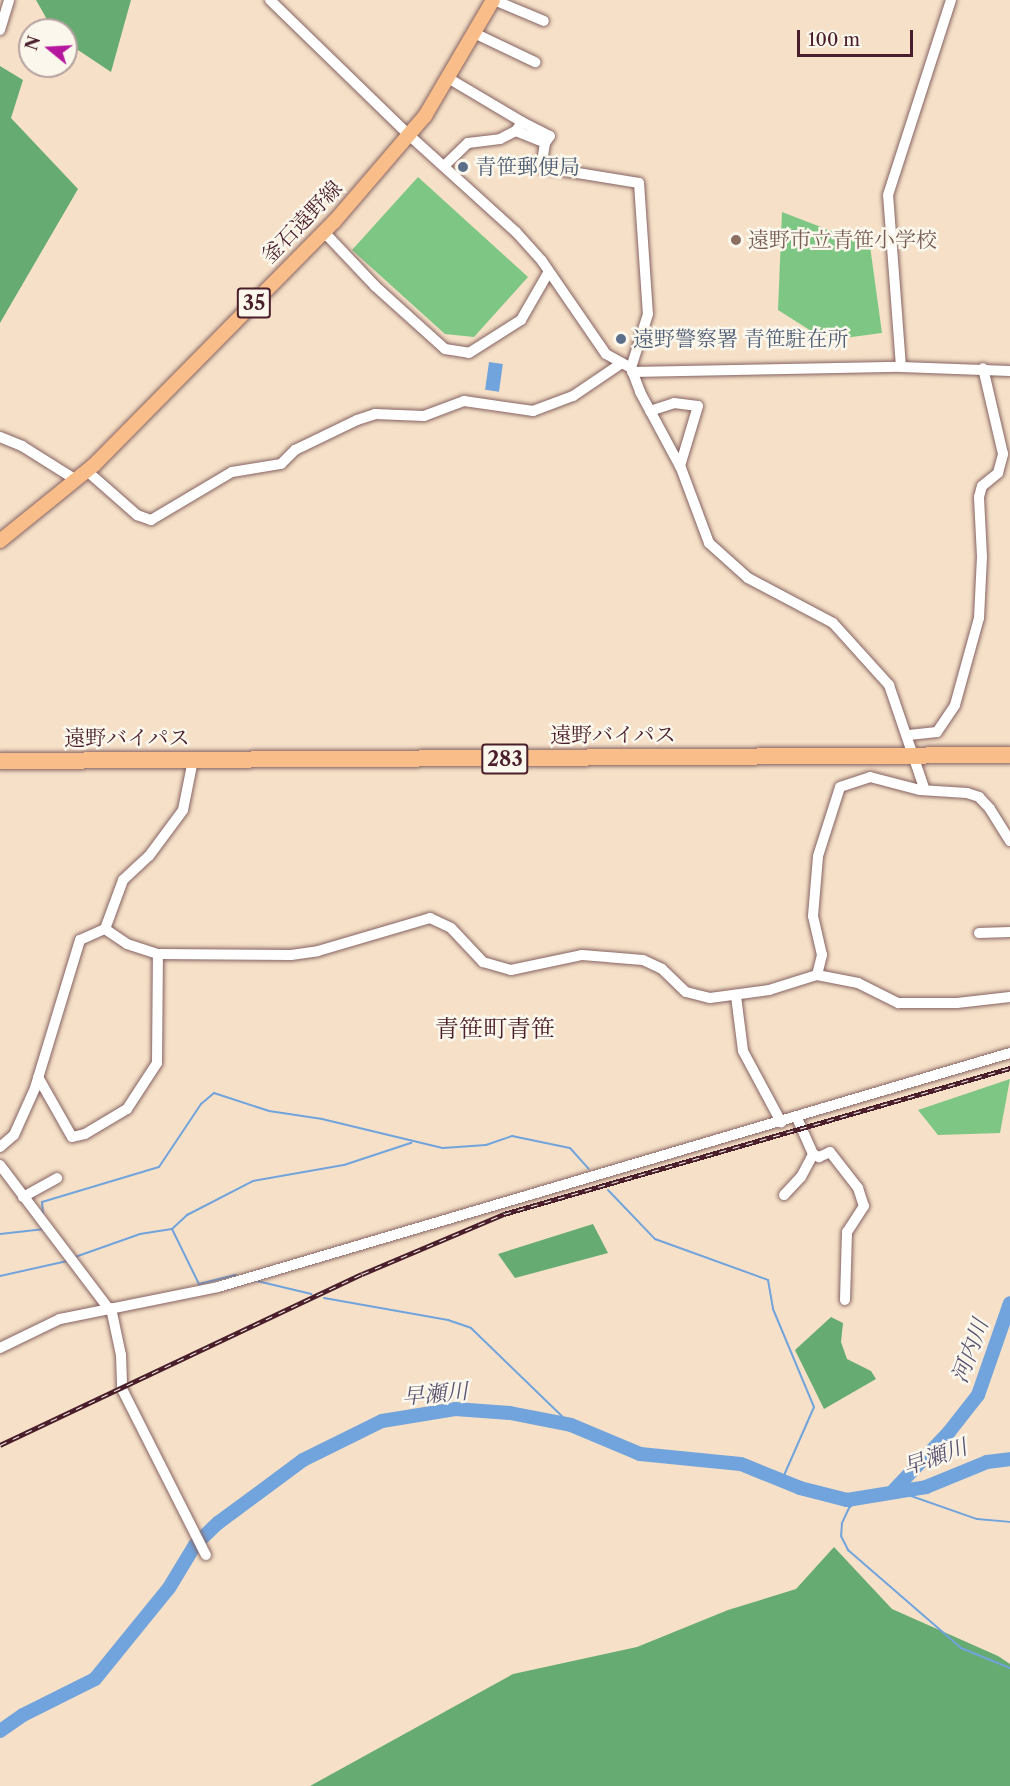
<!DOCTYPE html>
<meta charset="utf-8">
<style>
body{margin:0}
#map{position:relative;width:1010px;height:1786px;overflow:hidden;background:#f6e1c8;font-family:"Libre Caslon Text","Noto Serif JP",serif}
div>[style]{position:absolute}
.green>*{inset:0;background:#7dc683}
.forest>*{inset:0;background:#66ab71}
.water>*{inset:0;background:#71a3dc;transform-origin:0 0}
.stream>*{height:2px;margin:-1px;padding:0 1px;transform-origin:1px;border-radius:1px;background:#71a3dc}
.river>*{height:14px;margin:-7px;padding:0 7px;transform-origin:7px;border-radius:7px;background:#71a3dc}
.roads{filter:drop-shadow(0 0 2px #866362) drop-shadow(0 0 2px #866362)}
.minor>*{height:10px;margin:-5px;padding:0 5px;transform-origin:5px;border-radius:5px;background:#fff}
.major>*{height:14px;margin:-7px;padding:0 7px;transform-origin:7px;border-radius:7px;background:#f8bd89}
.highway>*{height:16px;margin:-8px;padding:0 8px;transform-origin:8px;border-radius:8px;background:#f8bd89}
.rail>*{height:4.5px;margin-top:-2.25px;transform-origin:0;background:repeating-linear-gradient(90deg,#fbf7ec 0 7px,#4a1f2b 0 14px);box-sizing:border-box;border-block:2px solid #4a1f2b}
.dots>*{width:16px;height:16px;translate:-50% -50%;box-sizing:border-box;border:3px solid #fbf7ec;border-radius:50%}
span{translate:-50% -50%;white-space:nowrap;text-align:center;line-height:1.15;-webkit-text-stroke:5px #fbf7ec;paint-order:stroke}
.shield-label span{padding:2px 4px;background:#fbf7ec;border:2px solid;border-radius:4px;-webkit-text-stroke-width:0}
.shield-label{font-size:20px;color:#4a1f2b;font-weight:700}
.service-label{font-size:21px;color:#4e5e75}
.left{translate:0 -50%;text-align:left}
.street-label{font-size:21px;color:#4a1f2b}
.education-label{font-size:21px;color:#785e54}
.water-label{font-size:22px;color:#5a5472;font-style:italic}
.quarter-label{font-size:24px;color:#4a1f2b}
.north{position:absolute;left:18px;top:18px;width:60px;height:60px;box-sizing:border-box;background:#fbf7ec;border:2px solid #b4a19f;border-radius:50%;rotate:288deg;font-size:16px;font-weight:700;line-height:24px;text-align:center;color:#4a1f2b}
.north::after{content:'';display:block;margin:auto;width:21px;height:27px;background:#b5179e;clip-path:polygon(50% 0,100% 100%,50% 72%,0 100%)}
.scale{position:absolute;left:797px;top:30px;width:116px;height:27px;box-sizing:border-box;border:3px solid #4a1f2b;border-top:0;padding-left:8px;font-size:18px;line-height:21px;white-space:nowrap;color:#4a1f2b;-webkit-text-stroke:4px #fbf7ec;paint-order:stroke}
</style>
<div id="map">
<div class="green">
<i style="clip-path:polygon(418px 177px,528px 277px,474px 337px,445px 334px,352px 250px)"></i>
<i style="clip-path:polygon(782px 212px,870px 246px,882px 333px,844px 338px,816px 334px,778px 310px)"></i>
<i style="clip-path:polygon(1010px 1079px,1000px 1133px,938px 1135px,918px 1110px)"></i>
</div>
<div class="forest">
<i style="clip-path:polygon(36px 0,131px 0,111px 72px,66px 42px,66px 30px,53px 30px)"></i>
<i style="clip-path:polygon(0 66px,23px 80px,11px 118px,78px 189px,0 323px)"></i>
<i style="clip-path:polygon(593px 1224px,608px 1253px,515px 1278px,498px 1254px)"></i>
<i style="clip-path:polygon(831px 1317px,843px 1323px,841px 1342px,847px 1359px,871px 1371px,876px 1379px,824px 1409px,795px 1350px)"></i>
<i style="clip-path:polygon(834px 1547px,892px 1609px,998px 1656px,1010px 1664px,1010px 1786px,310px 1786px,513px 1674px,637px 1647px,728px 1610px,796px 1589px)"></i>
</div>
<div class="water">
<i style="left:489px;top:362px;width:14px;height:28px;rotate:8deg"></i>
</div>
<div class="stream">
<i style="left:608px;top:1190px;width:68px;rotate:46.2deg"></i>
<i style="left:655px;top:1239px;width:120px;rotate:19.9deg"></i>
<i style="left:768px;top:1280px;width:29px;rotate:80deg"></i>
<i style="left:773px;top:1309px;width:106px;rotate:67.3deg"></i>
<i style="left:814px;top:1407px;width:80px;rotate:113.7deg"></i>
<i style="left:43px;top:1215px;width:13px;rotate:-94deg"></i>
<i style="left:42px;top:1202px;width:122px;rotate:-16.7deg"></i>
<i style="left:159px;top:1167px;width:76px;rotate:-56.3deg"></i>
<i style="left:201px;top:1104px;width:17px;rotate:-40deg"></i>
<i style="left:214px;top:1093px;width:58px;rotate:18.1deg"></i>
<i style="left:269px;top:1111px;width:54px;rotate:8.6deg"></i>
<i style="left:322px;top:1119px;width:124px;rotate:13.5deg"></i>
<i style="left:443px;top:1148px;width:43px;rotate:-4deg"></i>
<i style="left:486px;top:1145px;width:28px;rotate:-19deg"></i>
<i style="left:512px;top:1136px;width:59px;rotate:11.7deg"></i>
<i style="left:570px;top:1148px;width:28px;rotate:48deg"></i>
<i style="left:172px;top:1229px;width:61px;rotate:63.9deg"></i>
<i style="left:199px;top:1284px;width:38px;rotate:-14deg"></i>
<i style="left:0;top:1234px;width:45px;rotate:-6.3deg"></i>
<i style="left:75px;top:1257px;width:69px;rotate:-19.5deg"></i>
<i style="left:140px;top:1234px;width:32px;rotate:-9deg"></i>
<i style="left:172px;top:1229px;width:21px;rotate:-43deg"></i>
<i style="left:187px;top:1215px;width:74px;rotate:-27.3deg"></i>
<i style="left:253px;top:1181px;width:92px;rotate:-10deg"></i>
<i style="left:344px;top:1165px;width:71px;rotate:-18.2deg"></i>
<i style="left:0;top:1276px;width:69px;rotate:-12.6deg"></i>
<i style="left:257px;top:1281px;width:56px;rotate:13.5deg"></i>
<i style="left:324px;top:1298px;width:126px;rotate:10.1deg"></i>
<i style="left:448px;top:1320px;width:24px;rotate:19deg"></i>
<i style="left:471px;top:1328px;width:139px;rotate:44.1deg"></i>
<i style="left:894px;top:1490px;width:88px;rotate:19.3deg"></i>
<i style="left:977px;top:1519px;width:33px;rotate:5deg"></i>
<i style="left:860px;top:1499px;width:14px;rotate:141deg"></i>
<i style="left:849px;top:1508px;width:17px;rotate:115deg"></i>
<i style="left:842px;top:1523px;width:13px;rotate:94deg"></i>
<i style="left:841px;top:1536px;width:16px;rotate:63deg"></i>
<i style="left:848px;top:1550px;width:150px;rotate:40.9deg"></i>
<i style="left:961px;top:1648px;width:53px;rotate:22.2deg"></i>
</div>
<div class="river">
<i style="left:894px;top:1490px;width:80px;rotate:-46.5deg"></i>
<i style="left:949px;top:1432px;width:47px;rotate:-51.9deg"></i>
<i style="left:978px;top:1395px;width:97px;rotate:-70.8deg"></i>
<i style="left:0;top:1731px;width:28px;rotate:-35deg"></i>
<i style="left:23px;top:1715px;width:80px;rotate:-26.6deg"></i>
<i style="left:95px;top:1679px;width:117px;rotate:-50.9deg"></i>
<i style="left:169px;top:1588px;width:50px;rotate:-58.8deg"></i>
<i style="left:195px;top:1545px;width:32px;rotate:-44deg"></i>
<i style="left:218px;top:1523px;width:106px;rotate:-36.5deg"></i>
<i style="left:303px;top:1460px;width:88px;rotate:-26.3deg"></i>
<i style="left:382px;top:1421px;width:74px;rotate:-9.3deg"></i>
<i style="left:455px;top:1409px;width:55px;rotate:4.2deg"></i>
<i style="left:510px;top:1413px;width:62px;rotate:11.1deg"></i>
<i style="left:571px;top:1425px;width:75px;rotate:22.8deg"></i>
<i style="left:640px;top:1454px;width:101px;rotate:5.7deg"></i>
<i style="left:741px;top:1464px;width:64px;rotate:22.1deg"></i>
<i style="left:800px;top:1488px;width:49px;rotate:14.3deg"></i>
<i style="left:847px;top:1500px;width:80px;rotate:-9.3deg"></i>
<i style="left:926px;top:1487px;width:66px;rotate:-22.3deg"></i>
<i style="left:987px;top:1462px;width:23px;rotate:-7deg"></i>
</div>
<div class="roads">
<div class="minor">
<i style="left:270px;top:0;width:195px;rotate:44.2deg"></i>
<i style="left:410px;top:136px;width:143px;rotate:42.2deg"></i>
<i style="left:516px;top:232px;width:39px;rotate:48deg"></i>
<i style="left:542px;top:261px;width:113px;rotate:55.5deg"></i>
<i style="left:606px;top:354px;width:29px;rotate:29deg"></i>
<i style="left:631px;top:368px;width:26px;rotate:69deg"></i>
<i style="left:640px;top:392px;width:86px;rotate:61.7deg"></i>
<i style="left:681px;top:468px;width:80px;rotate:69.5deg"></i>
<i style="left:709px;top:543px;width:52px;rotate:41.9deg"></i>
<i style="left:748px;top:578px;width:96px;rotate:27.9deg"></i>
<i style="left:833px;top:623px;width:84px;rotate:47.9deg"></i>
<i style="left:889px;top:685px;width:109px;rotate:71.2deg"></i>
<i style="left:494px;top:0;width:54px;rotate:22.8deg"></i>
<i style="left:0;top:30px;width:31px;rotate:-73deg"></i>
<i style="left:474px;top:33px;width:68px;rotate:25.4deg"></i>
<i style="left:448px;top:78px;width:86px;rotate:30.7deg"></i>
<i style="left:522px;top:122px;width:11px;rotate:124deg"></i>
<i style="left:522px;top:122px;width:31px;rotate:27deg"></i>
<i style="left:550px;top:136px;width:9px;rotate:126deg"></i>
<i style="left:444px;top:166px;width:33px;rotate:-44deg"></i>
<i style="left:468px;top:143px;width:32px;rotate:-7deg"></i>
<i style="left:500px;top:139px;width:18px;rotate:-27deg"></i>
<i style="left:516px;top:131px;width:31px;rotate:22deg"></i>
<i style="left:545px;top:143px;width:24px;rotate:99deg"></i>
<i style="left:541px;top:167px;width:99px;rotate:9.3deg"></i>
<i style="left:639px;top:183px;width:131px;rotate:86.1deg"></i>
<i style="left:648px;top:314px;width:57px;rotate:107.5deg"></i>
<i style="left:324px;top:232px;width:74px;rotate:46.6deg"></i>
<i style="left:375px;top:286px;width:94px;rotate:42deg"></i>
<i style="left:445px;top:349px;width:24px;rotate:9deg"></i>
<i style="left:469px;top:353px;width:62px;rotate:-32.4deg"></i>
<i style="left:521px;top:320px;width:54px;rotate:-60.1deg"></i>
<i style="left:901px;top:367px;width:172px;rotate:-94.3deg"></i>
<i style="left:888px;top:195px;width:205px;rotate:-72.1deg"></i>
<i style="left:632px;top:372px;width:269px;rotate:-1.1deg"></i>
<i style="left:901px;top:367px;width:109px;rotate:2.1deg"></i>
<i style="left:650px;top:411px;width:25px;rotate:-18deg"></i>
<i style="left:674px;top:403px;width:24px;rotate:7deg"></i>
<i style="left:698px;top:406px;width:63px;rotate:106.7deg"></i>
<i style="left:0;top:437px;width:24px;rotate:22deg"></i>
<i style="left:22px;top:446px;width:64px;rotate:32.2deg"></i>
<i style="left:87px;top:471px;width:67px;rotate:41.3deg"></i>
<i style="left:137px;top:515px;width:15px;rotate:20deg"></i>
<i style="left:151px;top:520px;width:94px;rotate:-30.7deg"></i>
<i style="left:232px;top:472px;width:50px;rotate:-9.3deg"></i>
<i style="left:281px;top:464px;width:20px;rotate:-45deg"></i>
<i style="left:295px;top:450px;width:69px;rotate:-25.8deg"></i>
<i style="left:357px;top:420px;width:19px;rotate:-18deg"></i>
<i style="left:375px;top:414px;width:49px;rotate:2.3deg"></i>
<i style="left:424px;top:416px;width:43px;rotate:-20.6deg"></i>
<i style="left:464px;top:401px;width:70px;rotate:8.2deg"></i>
<i style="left:533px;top:411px;width:43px;rotate:-20.6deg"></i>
<i style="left:573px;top:396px;width:55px;rotate:-34deg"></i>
<i style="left:909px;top:735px;width:28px;rotate:-6deg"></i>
<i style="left:937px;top:732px;width:32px;rotate:-56deg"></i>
<i style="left:955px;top:705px;width:90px;rotate:-74.6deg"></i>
<i style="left:979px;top:618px;width:61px;rotate:-87.2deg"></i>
<i style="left:982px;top:557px;width:60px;rotate:-92.9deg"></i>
<i style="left:979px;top:497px;width:11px;rotate:-75deg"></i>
<i style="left:982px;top:486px;width:21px;rotate:-39deg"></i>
<i style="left:998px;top:473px;width:20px;rotate:-75deg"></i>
<i style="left:1003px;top:454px;width:88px;rotate:-103.1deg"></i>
<i style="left:105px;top:929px;width:27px;rotate:34deg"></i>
<i style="left:127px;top:944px;width:33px;rotate:18deg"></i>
<i style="left:158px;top:954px;width:133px;rotate:0.4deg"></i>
<i style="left:291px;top:955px;width:27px;rotate:-8deg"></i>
<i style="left:318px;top:951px;width:117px;rotate:-16.4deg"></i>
<i style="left:430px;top:918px;width:23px;rotate:25deg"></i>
<i style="left:451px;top:928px;width:47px;rotate:46.7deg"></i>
<i style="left:483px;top:962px;width:29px;rotate:16deg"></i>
<i style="left:511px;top:970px;width:73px;rotate:-11.9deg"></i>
<i style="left:582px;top:955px;width:61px;rotate:4.7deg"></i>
<i style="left:643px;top:960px;width:21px;rotate:25deg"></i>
<i style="left:662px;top:969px;width:33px;rotate:44deg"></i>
<i style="left:686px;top:992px;width:25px;rotate:14deg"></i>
<i style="left:710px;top:998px;width:60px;rotate:-7.7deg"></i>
<i style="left:769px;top:990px;width:50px;rotate:-17.4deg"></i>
<i style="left:817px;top:975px;width:42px;rotate:11deg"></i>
<i style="left:858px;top:983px;width:45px;rotate:26.6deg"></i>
<i style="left:898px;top:1003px;width:59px"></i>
<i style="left:957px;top:1003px;width:53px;rotate:-6.5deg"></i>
<i style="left:979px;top:933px;width:31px;rotate:-2deg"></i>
<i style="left:817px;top:975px;width:21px;rotate:-76deg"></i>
<i style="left:822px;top:955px;width:40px;rotate:-103deg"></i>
<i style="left:813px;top:916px;width:60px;rotate:-85.2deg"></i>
<i style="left:818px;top:856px;width:72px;rotate:-72.3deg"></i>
<i style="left:840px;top:787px;width:32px;rotate:-18deg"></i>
<i style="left:870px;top:777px;width:52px;rotate:14.6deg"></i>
<i style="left:920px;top:790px;width:47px;rotate:3.7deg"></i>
<i style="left:967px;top:793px;width:13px;rotate:18deg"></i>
<i style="left:979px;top:797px;width:16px;rotate:47deg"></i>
<i style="left:990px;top:809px;width:38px;rotate:58deg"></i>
<i style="left:736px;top:996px;width:55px;rotate:82.7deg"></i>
<i style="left:743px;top:1051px;width:81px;rotate:61.8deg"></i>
<i style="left:38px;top:1077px;width:69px;rotate:60.5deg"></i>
<i style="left:72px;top:1137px;width:13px;rotate:-13deg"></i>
<i style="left:85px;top:1134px;width:49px;rotate:-30.8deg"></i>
<i style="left:127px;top:1109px;width:55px;rotate:-56.9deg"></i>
<i style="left:157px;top:1063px;width:109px;rotate:-89.5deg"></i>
<i style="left:797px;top:1118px;width:39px;rotate:66deg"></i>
<i style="left:813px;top:1154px;width:7px;rotate:27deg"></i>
<i style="left:819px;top:1157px;width:12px;rotate:-24deg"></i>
<i style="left:830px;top:1152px;width:46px;rotate:52.1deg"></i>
<i style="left:858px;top:1188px;width:19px;rotate:72deg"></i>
<i style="left:864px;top:1206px;width:31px;rotate:123deg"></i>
<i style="left:847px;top:1232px;width:68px;rotate:91.7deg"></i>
<i style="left:0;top:1147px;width:18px;rotate:-41deg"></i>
<i style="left:14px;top:1135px;width:51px;rotate:-65.9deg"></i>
<i style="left:35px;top:1088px;width:155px;rotate:-73.1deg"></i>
<i style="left:80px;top:940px;width:27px;rotate:-24deg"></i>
<i style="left:105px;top:929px;width:52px;rotate:-69.8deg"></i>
<i style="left:123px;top:880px;width:35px;rotate:-43deg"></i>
<i style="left:149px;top:856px;width:57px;rotate:-53.5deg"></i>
<i style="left:183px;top:810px;width:51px;rotate:-78.7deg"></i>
<i style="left:0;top:1165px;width:179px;rotate:52.9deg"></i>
<i style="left:784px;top:1195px;width:25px;rotate:-47deg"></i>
<i style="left:801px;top:1177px;width:26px;rotate:-62deg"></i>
<i style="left:23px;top:1197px;width:39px;rotate:-29deg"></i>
<i style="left:111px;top:1308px;width:48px;rotate:78deg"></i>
<i style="left:121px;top:1355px;width:34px;rotate:88deg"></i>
<i style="left:122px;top:1389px;width:186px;rotate:63.2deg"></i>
<i style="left:0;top:1348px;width:67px;rotate:-25.8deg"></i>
<i style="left:60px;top:1319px;width:161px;rotate:-11.4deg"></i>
<i style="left:218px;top:1287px;width:826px;rotate:-16.46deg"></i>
</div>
<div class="major">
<i style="left:0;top:541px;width:121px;rotate:-39deg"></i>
<i style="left:94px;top:465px;width:342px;rotate:-45.4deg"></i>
<i style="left:334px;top:222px;width:140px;rotate:-49.4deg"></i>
<i style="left:425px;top:116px;width:134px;rotate:-59.6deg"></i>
</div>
<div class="highway">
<i style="left:0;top:761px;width:1010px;rotate:-0.34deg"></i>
</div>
</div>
<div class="rail">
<i style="left:0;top:1445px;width:400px;rotate:-25.3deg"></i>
<i style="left:362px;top:1274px;width:154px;rotate:-22.9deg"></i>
<i style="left:504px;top:1214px;width:527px;rotate:-16.09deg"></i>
</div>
<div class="dots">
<i style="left:463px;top:167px;background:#5c6f8a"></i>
<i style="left:736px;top:240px;background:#8d6e63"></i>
<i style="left:621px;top:339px;background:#5c6f8a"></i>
</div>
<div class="shield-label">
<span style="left:254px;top:303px">35</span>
<span style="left:505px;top:759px">283</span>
</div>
<div class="service-label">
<span class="left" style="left:475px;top:167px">青笹郵便局</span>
<span class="left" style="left:633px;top:339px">遠野警察署 青笹駐在所</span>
</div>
<div class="street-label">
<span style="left:302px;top:222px;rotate:-46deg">釜石遠野線</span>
<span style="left:613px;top:735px">遠野バイパス</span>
<span style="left:127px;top:738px">遠野バイパス</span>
</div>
<div class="education-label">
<span class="left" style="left:748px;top:240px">遠野市立青笹小学校</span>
</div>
<div class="water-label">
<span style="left:970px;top:1351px;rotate:-70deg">河内川</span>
<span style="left:435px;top:1394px;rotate:-5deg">早瀬川</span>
<span style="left:935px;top:1457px;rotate:-19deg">早瀬川</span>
</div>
<div class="quarter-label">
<span style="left:495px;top:1029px">青笹町青笹</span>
</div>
<div class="north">N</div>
<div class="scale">100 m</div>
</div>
